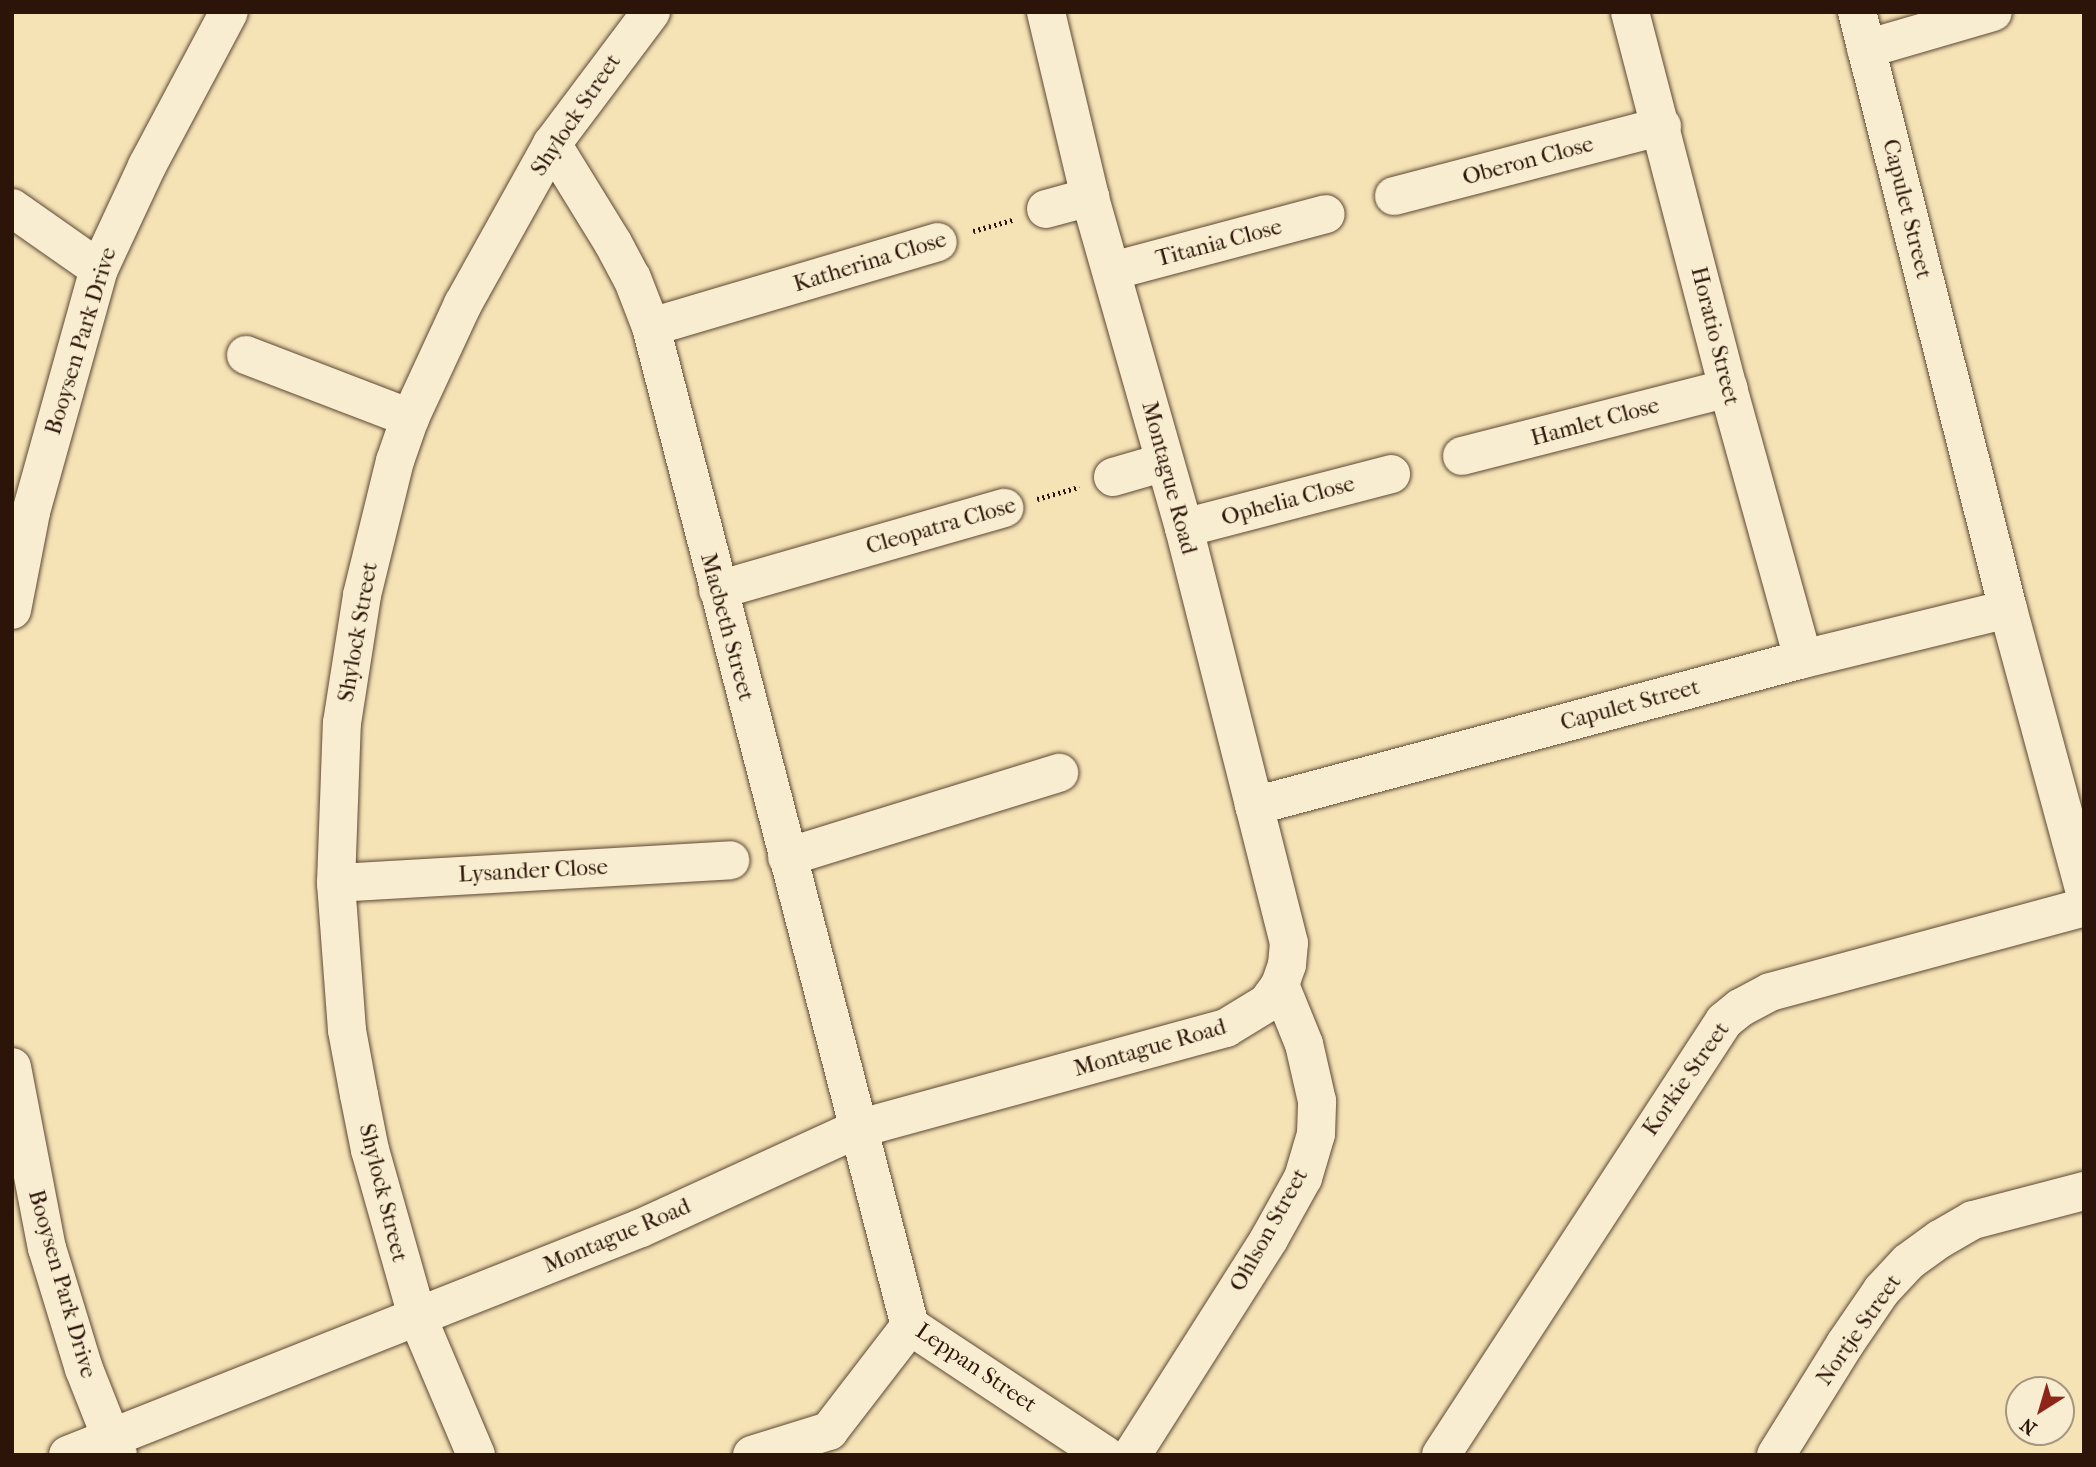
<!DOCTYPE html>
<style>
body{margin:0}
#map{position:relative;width:2096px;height:1467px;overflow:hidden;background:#f5e3b6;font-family:"IM FELL French Canon",serif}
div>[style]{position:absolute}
.path>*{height:4.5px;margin-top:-2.25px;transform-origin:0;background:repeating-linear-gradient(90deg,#2c1408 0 2px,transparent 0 5.5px)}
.roads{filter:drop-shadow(0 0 2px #5e4834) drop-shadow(0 0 2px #5e4834)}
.minor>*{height:38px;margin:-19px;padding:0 19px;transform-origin:19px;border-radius:19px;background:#f8edd0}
.tertiary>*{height:38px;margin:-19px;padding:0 19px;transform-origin:19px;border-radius:19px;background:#f8edd0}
span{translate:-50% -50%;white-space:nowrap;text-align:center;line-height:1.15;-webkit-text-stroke:6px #f8edd0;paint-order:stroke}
.street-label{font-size:23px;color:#2c1408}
.frame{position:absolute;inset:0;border:14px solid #2c1408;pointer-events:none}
.north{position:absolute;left:2005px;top:1376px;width:70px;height:70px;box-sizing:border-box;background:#f8edd0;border:2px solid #a69680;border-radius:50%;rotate:217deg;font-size:19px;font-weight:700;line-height:28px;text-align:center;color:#2c1408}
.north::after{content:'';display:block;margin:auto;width:24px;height:32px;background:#8f2418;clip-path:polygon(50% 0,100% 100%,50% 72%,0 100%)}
</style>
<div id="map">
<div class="path">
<i style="left:973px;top:231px;width:41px;rotate:-15.8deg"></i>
<i style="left:1037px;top:499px;width:44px;rotate:-15.9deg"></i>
</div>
<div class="roads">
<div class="minor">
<i style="left:1630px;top:12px;width:389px;rotate:75.4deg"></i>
<i style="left:1728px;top:388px;width:281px;rotate:74.5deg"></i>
<i style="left:1866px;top:49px;width:132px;rotate:-16.2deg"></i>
<i style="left:552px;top:144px;width:116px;rotate:58.4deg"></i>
<i style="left:613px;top:243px;width:40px;rotate:62deg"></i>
<i style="left:632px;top:278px;width:53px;rotate:68.8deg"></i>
<i style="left:651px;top:327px;width:1032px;rotate:75.47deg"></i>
<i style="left:910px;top:1326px;width:234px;rotate:33.5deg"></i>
<i style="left:1394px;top:196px;width:277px;rotate:-14.6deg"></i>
<i style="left:12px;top:208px;width:106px;rotate:35deg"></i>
<i style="left:1046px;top:209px;width:46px;rotate:-15.3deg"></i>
<i style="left:1112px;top:271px;width:221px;rotate:-14.9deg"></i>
<i style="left:651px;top:327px;width:299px;rotate:-16.5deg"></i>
<i style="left:246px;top:355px;width:176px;rotate:21deg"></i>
<i style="left:1462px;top:456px;width:275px;rotate:-14.3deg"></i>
<i style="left:1113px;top:477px;width:54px;rotate:-16.1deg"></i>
<i style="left:1184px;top:528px;width:214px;rotate:-14.6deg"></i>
<i style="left:718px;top:590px;width:298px;rotate:-16deg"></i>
<i style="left:2008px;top:609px;width:290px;rotate:74.8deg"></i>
<i style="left:1254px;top:806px;width:568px;rotate:-14.99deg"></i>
<i style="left:1803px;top:659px;width:211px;rotate:-13.7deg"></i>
<i style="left:2008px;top:609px;width:616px;rotate:-104.19deg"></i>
<i style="left:787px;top:857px;width:285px;rotate:-17.2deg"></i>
<i style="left:336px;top:883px;width:395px;rotate:-3.3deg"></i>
<i style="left:68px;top:1455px;width:616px;rotate:-21.61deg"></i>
<i style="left:641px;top:1228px;width:238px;rotate:-24.6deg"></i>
<i style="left:857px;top:1129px;width:383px;rotate:-15.3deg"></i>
<i style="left:1226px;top:1028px;width:48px;rotate:-31.4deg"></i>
<i style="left:1267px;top:1003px;width:22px;rotate:-54deg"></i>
<i style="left:1280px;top:985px;width:21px;rotate:-71deg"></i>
<i style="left:1287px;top:965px;width:22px;rotate:-85deg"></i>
<i style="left:1289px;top:943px;width:428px;rotate:-104.2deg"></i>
<i style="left:1184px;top:528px;width:344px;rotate:-105.9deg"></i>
<i style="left:1090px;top:197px;width:190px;rotate:-103.4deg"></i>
<i style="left:476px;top:1455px;width:151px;rotate:-113deg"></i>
<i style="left:417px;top:1316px;width:173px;rotate:-105.8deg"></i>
<i style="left:370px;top:1150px;width:56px;rotate:-101.3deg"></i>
<i style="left:359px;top:1095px;width:66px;rotate:-100.5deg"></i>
<i style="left:347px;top:1030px;width:147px;rotate:-94.3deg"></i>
<i style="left:336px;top:883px;width:160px;rotate:-87.9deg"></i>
<i style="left:342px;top:723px;width:130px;rotate:-81.1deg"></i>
<i style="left:362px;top:595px;width:138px;rotate:-76.2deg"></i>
<i style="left:395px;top:461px;width:46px;rotate:-70.8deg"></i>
<i style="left:410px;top:418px;width:126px;rotate:-65.1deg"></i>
<i style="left:463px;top:304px;width:183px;rotate:-60.9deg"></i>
<i style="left:552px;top:144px;width:165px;rotate:-53.1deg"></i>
<i style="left:752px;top:1455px;width:81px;rotate:-17.3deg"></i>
<i style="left:829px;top:1431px;width:133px;rotate:-52.4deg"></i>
<i style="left:1132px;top:1455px;width:256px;rotate:-57.6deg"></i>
<i style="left:1269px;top:1239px;width:70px;rotate:-60.9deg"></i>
<i style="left:1303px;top:1178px;width:46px;rotate:-73.5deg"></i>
<i style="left:1316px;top:1134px;width:33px;rotate:-88deg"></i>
<i style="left:1317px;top:1101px;width:58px;rotate:-102.8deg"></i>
<i style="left:1304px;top:1044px;width:64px;rotate:-112.1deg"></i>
<i style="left:1441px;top:1455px;width:518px;rotate:-56.89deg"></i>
<i style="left:1724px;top:1021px;width:21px;rotate:-39deg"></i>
<i style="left:1740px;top:1008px;width:34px;rotate:-28deg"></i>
<i style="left:1770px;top:992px;width:325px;rotate:-15.1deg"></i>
<i style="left:1776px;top:1455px;width:131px;rotate:-58.1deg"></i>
<i style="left:1845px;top:1344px;width:65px;rotate:-55.6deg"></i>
<i style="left:1882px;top:1290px;width:38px;rotate:-47deg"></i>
<i style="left:1908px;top:1262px;width:39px;rotate:-36deg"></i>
<i style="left:1940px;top:1239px;width:38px;rotate:-30deg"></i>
<i style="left:1973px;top:1220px;width:115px;rotate:-14.6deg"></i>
</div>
<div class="tertiary">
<i style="left:12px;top:610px;width:100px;rotate:-79deg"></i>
<i style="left:31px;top:512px;width:252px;rotate:-74.4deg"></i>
<i style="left:99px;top:269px;width:114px;rotate:-65deg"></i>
<i style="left:147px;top:166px;width:174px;rotate:-62deg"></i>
<i style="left:12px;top:1067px;width:184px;rotate:79.1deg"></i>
<i style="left:47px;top:1248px;width:127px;rotate:73deg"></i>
<i style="left:84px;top:1369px;width:92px;rotate:68.4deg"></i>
</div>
</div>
<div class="street-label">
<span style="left:576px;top:115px;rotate:-56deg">Shylock Street</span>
<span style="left:1528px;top:161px;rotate:-15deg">Oberon Close</span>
<span style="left:1907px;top:209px;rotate:76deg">Capulet Street</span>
<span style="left:1219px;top:243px;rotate:-15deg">Titania Close</span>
<span style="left:870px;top:262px;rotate:-17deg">Katherina Close</span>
<span style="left:1715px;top:336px;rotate:76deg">Horatio Street</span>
<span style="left:81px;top:341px;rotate:-73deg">Booysen Park Drive</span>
<span style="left:1595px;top:422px;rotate:-15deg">Hamlet Close</span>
<span style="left:1169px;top:478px;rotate:75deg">Montague Road</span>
<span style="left:1288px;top:501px;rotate:-15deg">Ophelia Close</span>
<span style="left:941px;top:526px;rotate:-16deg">Cleopatra Close</span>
<span style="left:727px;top:627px;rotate:75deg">Macbeth Street</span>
<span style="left:358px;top:632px;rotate:-80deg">Shylock Street</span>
<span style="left:1630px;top:705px;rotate:-15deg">Capulet Street</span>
<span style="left:533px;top:871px;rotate:-3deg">Lysander Close</span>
<span style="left:1150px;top:1048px;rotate:-16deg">Montague Road</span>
<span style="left:1686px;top:1079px;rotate:-55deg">Korkie Street</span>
<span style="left:383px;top:1193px;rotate:76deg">Shylock Street</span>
<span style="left:1269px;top:1230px;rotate:-61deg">Ohlson Street</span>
<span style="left:617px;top:1236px;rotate:-23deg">Montague Road</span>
<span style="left:62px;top:1284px;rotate:74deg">Booysen Park Drive</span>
<span style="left:1859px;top:1330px;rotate:-55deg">Nortje Street</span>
<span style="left:976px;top:1368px;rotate:34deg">Leppan Street</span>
</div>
<div class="frame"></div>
<div class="north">N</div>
</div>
